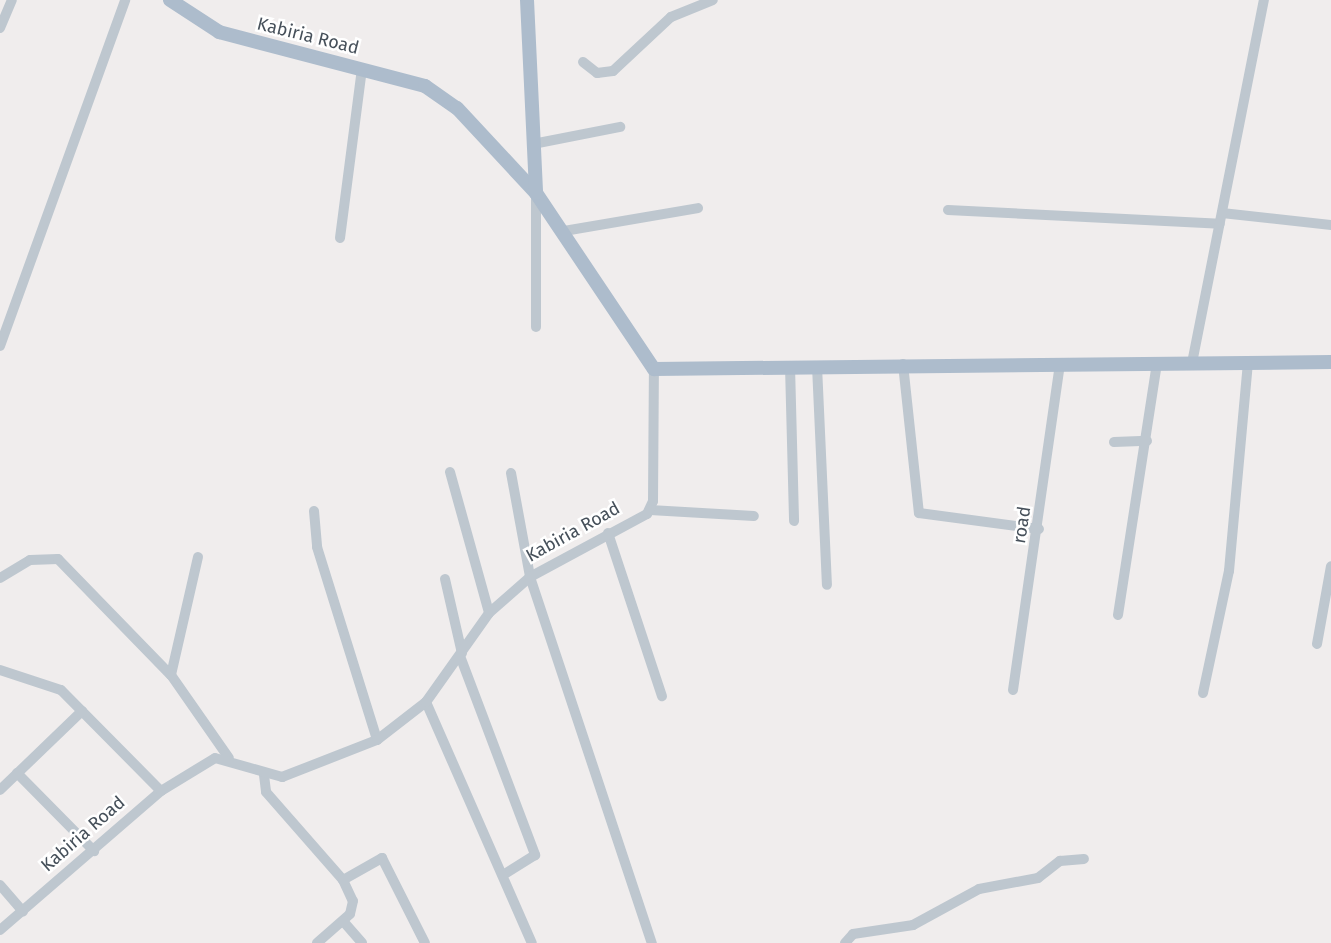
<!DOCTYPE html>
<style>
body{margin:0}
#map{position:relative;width:1331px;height:943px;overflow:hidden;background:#f0eded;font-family:"Fira Sans",sans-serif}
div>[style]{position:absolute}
.minor>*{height:10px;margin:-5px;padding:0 5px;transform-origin:5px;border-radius:5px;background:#bec7cf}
.major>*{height:14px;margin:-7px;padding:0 7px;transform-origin:7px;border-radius:7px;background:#adbccc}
span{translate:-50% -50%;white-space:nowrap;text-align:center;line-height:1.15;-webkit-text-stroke:5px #fff;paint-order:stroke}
.street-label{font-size:18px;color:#46505a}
</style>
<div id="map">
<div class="minor">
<i style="left:0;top:28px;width:30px;rotate:-67deg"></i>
<i style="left:583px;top:62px;width:18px;rotate:38deg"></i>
<i style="left:597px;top:73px;width:16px;rotate:-7deg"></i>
<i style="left:613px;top:71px;width:79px;rotate:-43deg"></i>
<i style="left:671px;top:17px;width:45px;rotate:-22deg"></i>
<i style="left:533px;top:144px;width:89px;rotate:-11.1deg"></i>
<i style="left:948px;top:210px;width:272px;rotate:2.9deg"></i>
<i style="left:1222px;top:213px;width:110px;rotate:6.3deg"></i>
<i style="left:564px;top:231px;width:136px;rotate:-9.7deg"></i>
<i style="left:340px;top:238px;width:170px;rotate:-82.6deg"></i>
<i style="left:536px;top:327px;width:134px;rotate:-90deg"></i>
<i style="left:0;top:346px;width:368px;rotate:-70.1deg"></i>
<i style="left:1192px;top:363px;width:370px;rotate:-78.8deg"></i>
<i style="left:903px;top:364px;width:150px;rotate:83.9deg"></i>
<i style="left:919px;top:513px;width:121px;rotate:7.6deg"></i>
<i style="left:790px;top:366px;width:155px;rotate:88.5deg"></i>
<i style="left:817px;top:366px;width:219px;rotate:87.4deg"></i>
<i style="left:1114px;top:442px;width:33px;rotate:-2deg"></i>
<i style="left:450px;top:472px;width:146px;rotate:74.5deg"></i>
<i style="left:511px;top:473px;width:106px;rotate:79.6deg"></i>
<i style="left:530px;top:577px;width:386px;rotate:71.6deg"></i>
<i style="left:650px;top:510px;width:104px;rotate:3.3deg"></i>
<i style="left:314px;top:511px;width:36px;rotate:85deg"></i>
<i style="left:317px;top:547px;width:202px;rotate:72.7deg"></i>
<i style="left:608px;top:533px;width:172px;rotate:71.7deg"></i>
<i style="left:198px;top:557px;width:121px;rotate:102.9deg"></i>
<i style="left:171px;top:675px;width:101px;rotate:55.1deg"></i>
<i style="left:0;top:578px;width:35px;rotate:-31deg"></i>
<i style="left:30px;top:560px;width:28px;rotate:-2deg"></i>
<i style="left:58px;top:559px;width:162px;rotate:45.8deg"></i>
<i style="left:445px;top:579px;width:76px;rotate:77.1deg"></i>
<i style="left:1118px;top:615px;width:255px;rotate:-81.2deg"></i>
<i style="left:1317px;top:644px;width:79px;rotate:-79.8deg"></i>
<i style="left:460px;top:656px;width:213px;rotate:69.3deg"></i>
<i style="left:535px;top:855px;width:38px;rotate:148deg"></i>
<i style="left:0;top:670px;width:64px;rotate:18.2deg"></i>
<i style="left:61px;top:690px;width:142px;rotate:45.3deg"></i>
<i style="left:1013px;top:690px;width:328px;rotate:-81.8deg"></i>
<i style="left:1203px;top:693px;width:125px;rotate:-78deg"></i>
<i style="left:1229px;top:571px;width:210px;rotate:-84.8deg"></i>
<i style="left:426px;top:702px;width:263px;rotate:66.3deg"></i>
<i style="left:17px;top:773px;width:110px;rotate:45.4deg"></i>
<i style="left:264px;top:775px;width:17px;rotate:83deg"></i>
<i style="left:266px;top:792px;width:117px;rotate:48.8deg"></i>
<i style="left:343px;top:880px;width:23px;rotate:65deg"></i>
<i style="left:353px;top:901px;width:13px;rotate:103deg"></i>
<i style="left:350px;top:914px;width:44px;rotate:138.7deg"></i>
<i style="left:0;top:790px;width:114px;rotate:-43.9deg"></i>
<i style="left:343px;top:880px;width:45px;rotate:-29.4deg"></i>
<i style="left:382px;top:858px;width:95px;rotate:63.2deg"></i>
<i style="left:0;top:885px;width:35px;rotate:49deg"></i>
<i style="left:343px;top:921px;width:29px;rotate:49deg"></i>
<i style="left:0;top:930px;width:213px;rotate:-40.8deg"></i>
<i style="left:161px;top:791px;width:63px;rotate:-31.4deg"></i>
<i style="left:215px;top:758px;width:70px;rotate:15.8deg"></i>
<i style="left:282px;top:777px;width:102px;rotate:-21.3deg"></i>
<i style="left:377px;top:740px;width:62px;rotate:-37.8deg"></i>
<i style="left:426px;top:702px;width:109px;rotate:-54.7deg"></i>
<i style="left:489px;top:613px;width:55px;rotate:-41.3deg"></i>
<i style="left:530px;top:577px;width:133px;rotate:-28.3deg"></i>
<i style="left:647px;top:514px;width:14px;rotate:-65deg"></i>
<i style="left:653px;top:501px;width:132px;rotate:-89.6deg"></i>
<i style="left:845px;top:943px;width:12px;rotate:-48deg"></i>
<i style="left:853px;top:934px;width:61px;rotate:-8.5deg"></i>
<i style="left:913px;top:925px;width:75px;rotate:-28.6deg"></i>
<i style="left:979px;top:889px;width:60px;rotate:-10.6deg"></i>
<i style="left:1038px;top:878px;width:28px;rotate:-38deg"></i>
<i style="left:1060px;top:861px;width:24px;rotate:-5deg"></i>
</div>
<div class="major">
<i style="left:170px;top:0;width:59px;rotate:33.1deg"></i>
<i style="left:219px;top:32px;width:213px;rotate:14.7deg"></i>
<i style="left:425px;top:86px;width:39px;rotate:35deg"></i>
<i style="left:457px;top:108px;width:116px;rotate:47.1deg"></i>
<i style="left:536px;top:193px;width:212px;rotate:56.2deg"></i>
<i style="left:654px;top:369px;width:677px;rotate:-0.59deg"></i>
<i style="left:527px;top:0;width:193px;rotate:87.3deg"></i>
</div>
<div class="street-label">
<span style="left:308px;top:36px;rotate:14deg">Kabiria Road</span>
<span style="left:1022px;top:525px;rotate:-81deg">road</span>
<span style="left:573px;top:532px;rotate:-29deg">Kabiria Road</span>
<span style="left:83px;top:834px;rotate:-41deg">Kabiria Road</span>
</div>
</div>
